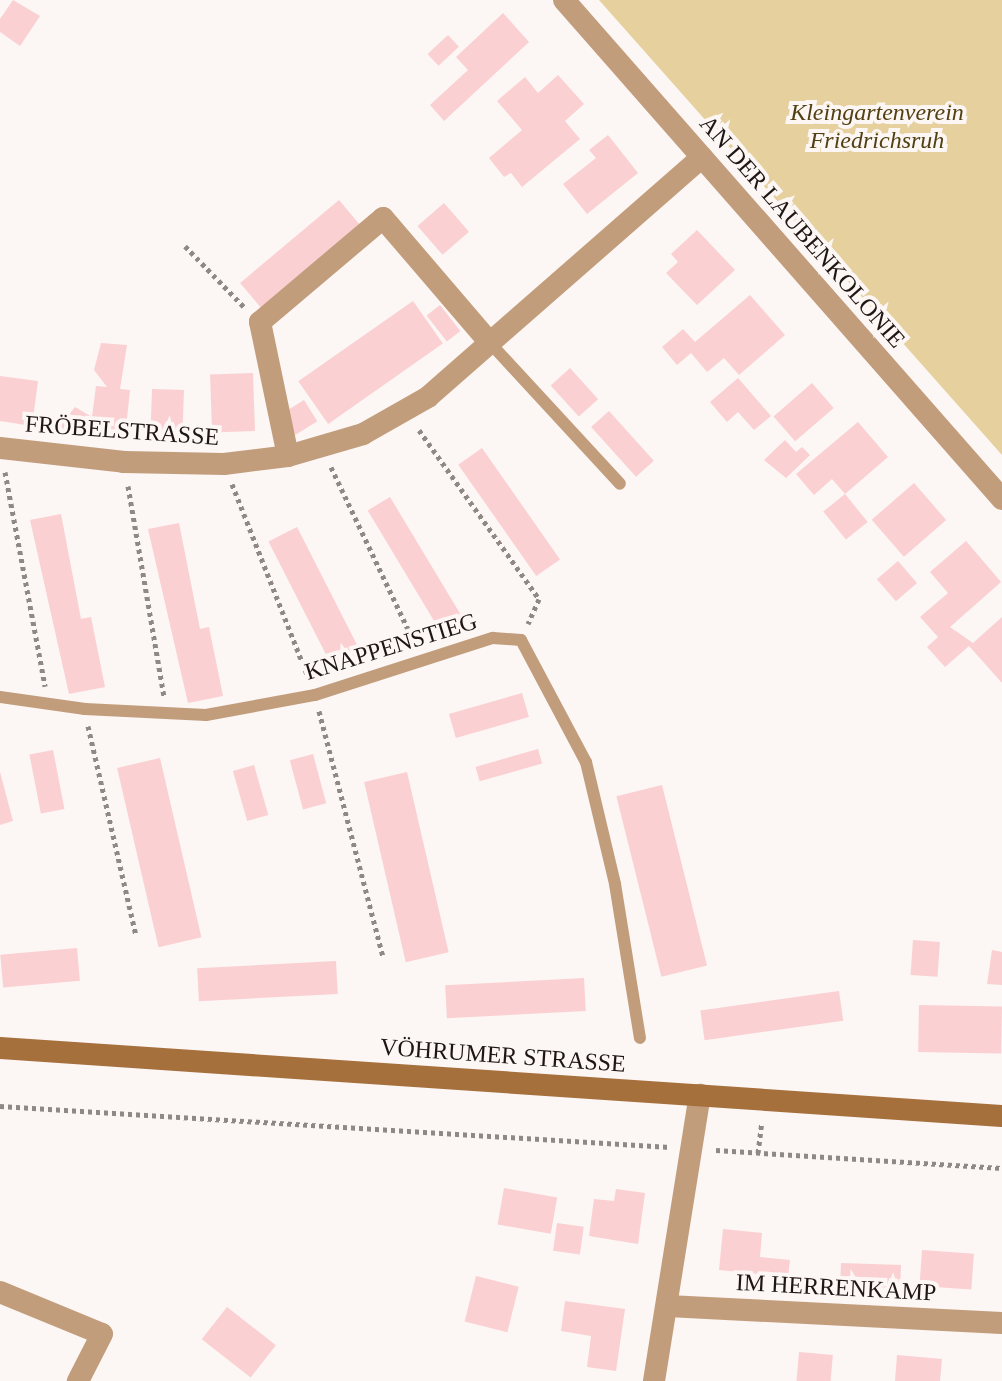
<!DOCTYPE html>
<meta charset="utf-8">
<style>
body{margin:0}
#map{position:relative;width:1002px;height:1381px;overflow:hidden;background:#fcf6f4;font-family:Georgia,serif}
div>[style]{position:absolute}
.green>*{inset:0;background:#e6d09e}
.building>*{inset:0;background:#fbd0d2;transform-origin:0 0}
.path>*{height:5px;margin-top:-2.5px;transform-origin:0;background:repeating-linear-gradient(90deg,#8f8885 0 4px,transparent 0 8px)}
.service>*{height:12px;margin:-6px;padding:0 6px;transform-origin:6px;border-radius:6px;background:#c29d7c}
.minor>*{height:22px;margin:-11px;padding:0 11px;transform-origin:11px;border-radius:11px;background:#c29d7c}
.secondary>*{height:22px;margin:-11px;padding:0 11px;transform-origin:11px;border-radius:11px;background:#a6703d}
span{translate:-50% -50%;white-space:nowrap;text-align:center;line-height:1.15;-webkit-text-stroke:8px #fcf6f4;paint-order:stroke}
.park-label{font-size:24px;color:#524012;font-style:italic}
.street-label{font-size:24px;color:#1f1613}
</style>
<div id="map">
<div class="green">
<i style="clip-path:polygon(599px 0,1002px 0,1002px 455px)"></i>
</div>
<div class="building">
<i style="clip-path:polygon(13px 0,40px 16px,20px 46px,0 32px,0 19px)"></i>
<i style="clip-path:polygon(503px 13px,529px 42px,444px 121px,430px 105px,468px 70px,456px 57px)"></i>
<i style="left:448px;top:35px;width:16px;height:28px;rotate:47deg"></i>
<i style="clip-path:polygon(558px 75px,584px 104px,565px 121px,580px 139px,522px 187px,511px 173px,504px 177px,489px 158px,522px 130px,497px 101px,525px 77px,538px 93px)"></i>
<i style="clip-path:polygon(608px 135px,638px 173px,587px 214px,563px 184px,596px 158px,589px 150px)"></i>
<i style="left:339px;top:200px;width:38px;height:129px;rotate:50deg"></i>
<i style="left:444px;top:203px;width:38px;height:35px;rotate:49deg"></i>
<i style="clip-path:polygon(697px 230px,735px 270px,697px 305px,666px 273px,678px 262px,671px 254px)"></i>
<i style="clip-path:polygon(750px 295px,785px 335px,739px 375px,724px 358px,707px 372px,691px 353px,677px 365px,662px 347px,683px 329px,695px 342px)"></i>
<i style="left:413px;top:301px;width:52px;height:140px;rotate:55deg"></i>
<i style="left:440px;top:305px;width:33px;height:17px;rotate:52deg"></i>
<i style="clip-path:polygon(101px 343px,127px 345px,120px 389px,130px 390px,125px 438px,71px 435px,60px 426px,75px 407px,92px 417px,96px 386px,107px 387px,94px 370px)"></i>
<i style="left:570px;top:368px;width:42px;height:26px;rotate:48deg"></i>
<i style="left:253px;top:373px;width:58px;height:43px;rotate:88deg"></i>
<i style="clip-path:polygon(0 376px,38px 381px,32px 426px,0 421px)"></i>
<i style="clip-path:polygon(738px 378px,771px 416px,754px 430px,738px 412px,727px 422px,710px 402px)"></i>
<i style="left:812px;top:383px;width:33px;height:51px;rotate:49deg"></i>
<i style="left:152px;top:389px;width:32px;height:45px;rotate:2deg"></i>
<i style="left:304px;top:400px;width:25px;height:26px;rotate:58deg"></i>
<i style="left:609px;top:411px;width:67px;height:24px;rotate:48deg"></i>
<i style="clip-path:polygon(858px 422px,888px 457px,845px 494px,832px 479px,814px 495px,796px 474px)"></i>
<i style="clip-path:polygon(785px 440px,796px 452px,802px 447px,810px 455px,786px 478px,764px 460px)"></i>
<i style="left:482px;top:448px;width:136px;height:29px;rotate:55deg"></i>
<i style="left:914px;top:483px;width:49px;height:56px;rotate:49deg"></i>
<i style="left:845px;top:494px;width:36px;height:28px;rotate:51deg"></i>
<i style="left:390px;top:497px;width:140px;height:26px;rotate:59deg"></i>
<i style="clip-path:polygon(61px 514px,81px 619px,91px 617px,105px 687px,69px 694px,30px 520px)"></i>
<i style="clip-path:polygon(179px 523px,200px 629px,209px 627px,223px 696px,188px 703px,148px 529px)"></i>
<i style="left:297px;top:527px;width:145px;height:32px;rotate:63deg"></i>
<i style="clip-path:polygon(966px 541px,1001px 582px,950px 627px,973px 643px,1002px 617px,1002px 683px,969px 646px,945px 667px,927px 647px,938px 637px,920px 617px,948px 593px,930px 572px)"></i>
<i style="left:898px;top:561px;width:29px;height:28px;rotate:49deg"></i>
<i style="left:522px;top:693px;width:25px;height:76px;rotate:74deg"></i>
<i style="left:538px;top:749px;width:15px;height:65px;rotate:74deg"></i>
<i style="left:53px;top:750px;width:60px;height:24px;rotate:79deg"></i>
<i style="left:313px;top:754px;width:51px;height:24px;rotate:75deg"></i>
<i style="left:160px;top:758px;width:184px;height:44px;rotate:77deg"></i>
<i style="left:254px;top:765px;width:52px;height:22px;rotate:74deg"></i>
<i style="clip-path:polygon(0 772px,13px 821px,0 825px)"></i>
<i style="left:407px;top:772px;width:185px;height:44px;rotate:77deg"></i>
<i style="left:662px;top:785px;width:186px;height:47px;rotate:76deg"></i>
<i style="left:913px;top:940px;width:27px;height:35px;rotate:4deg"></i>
<i style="left:77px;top:948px;width:33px;height:77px;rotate:85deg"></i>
<i style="clip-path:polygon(992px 950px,1002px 952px,1002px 985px,987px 984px)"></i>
<i style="left:336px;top:961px;width:33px;height:139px;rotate:87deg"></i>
<i style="left:584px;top:978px;width:33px;height:139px;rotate:87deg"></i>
<i style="left:839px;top:991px;width:30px;height:140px;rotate:82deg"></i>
<i style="left:919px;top:1005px;width:83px;height:47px;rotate:1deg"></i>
<i style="left:504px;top:1188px;width:54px;height:37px;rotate:10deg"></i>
<i style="clip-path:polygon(616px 1189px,645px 1193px,638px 1244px,589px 1236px,594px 1199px,614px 1201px)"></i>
<i style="left:557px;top:1223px;width:27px;height:28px;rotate:8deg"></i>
<i style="clip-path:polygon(723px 1229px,762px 1233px,760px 1257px,790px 1260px,788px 1277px,719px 1270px)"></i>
<i style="left:922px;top:1250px;width:52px;height:36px;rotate:4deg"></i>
<i style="left:841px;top:1263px;width:60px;height:23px;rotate:2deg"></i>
<i style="left:476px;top:1276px;width:44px;height:47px;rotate:14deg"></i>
<i style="clip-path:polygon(565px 1301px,625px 1309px,616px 1371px,587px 1367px,591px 1336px,561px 1331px)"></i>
<i style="left:227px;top:1307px;width:62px;height:41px;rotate:38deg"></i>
<i style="left:799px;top:1352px;width:34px;height:29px;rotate:5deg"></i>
<i style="clip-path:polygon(897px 1355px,942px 1359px,940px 1381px,895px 1381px)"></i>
</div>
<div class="path">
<i style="left:185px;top:246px;width:86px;rotate:45.9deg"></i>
<i style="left:419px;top:430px;width:207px;rotate:54.6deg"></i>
<i style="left:539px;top:599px;width:27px;rotate:114deg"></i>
<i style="left:331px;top:467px;width:198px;rotate:64.6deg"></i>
<i style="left:5px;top:472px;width:218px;rotate:79.4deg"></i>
<i style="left:232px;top:484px;width:210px;rotate:68.5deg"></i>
<i style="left:128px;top:486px;width:214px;rotate:80.3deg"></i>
<i style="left:319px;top:711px;width:254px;rotate:75.4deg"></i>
<i style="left:88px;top:726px;width:214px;rotate:77.1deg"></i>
<i style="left:0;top:1106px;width:671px;rotate:3.5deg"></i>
<i style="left:716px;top:1150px;width:287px;rotate:3.6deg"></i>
<i style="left:758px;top:1153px;width:31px;rotate:-83deg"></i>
</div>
<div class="service">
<i style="left:491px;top:344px;width:190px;rotate:47.3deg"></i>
<i style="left:0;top:697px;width:86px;rotate:8deg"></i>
<i style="left:85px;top:709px;width:121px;rotate:2.8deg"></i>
<i style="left:206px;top:715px;width:111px;rotate:-10.4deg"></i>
<i style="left:315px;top:695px;width:187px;rotate:-17.8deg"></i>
<i style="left:493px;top:638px;width:28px;rotate:4deg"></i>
<i style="left:521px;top:640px;width:138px;rotate:62deg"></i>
<i style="left:586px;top:762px;width:125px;rotate:76.6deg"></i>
<i style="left:615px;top:884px;width:156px;rotate:80.8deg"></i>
</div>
<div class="minor">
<i style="left:564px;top:0;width:664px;rotate:48.72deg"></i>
<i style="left:0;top:448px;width:125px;rotate:6.4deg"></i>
<i style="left:124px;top:462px;width:100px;rotate:1.1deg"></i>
<i style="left:224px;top:464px;width:64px;rotate:-7.1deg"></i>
<i style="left:288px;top:456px;width:78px;rotate:-16.3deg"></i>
<i style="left:363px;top:434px;width:75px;rotate:-29.6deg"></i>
<i style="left:428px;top:397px;width:364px;rotate:-41.2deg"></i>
<i style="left:288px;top:456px;width:137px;rotate:-101.8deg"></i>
<i style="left:260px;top:322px;width:161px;rotate:-40.2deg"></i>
<i style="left:383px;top:218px;width:166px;rotate:49.4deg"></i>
<i style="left:0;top:1292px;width:110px;rotate:22.4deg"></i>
<i style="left:102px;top:1334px;width:53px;rotate:117.1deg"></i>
<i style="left:668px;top:1306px;width:334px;rotate:2.9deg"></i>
<i style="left:654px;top:1381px;width:290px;rotate:-80.9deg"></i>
</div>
<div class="secondary">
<i style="left:0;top:1048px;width:1004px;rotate:3.88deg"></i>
</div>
<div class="park-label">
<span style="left:877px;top:127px">Kleingartenverein<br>Friedrichsruh</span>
</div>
<div class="street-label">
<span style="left:802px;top:232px;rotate:49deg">AN DER LAUBENKOLONIE</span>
<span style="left:122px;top:431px;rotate:4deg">FRÖBELSTRASSE</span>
<span style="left:391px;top:647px;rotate:-17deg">KNAPPENSTIEG</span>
<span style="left:503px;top:1056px;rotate:4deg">VÖHRUMER STRASSE</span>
<span style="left:836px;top:1288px;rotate:3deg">IM HERRENKAMP</span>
</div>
</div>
